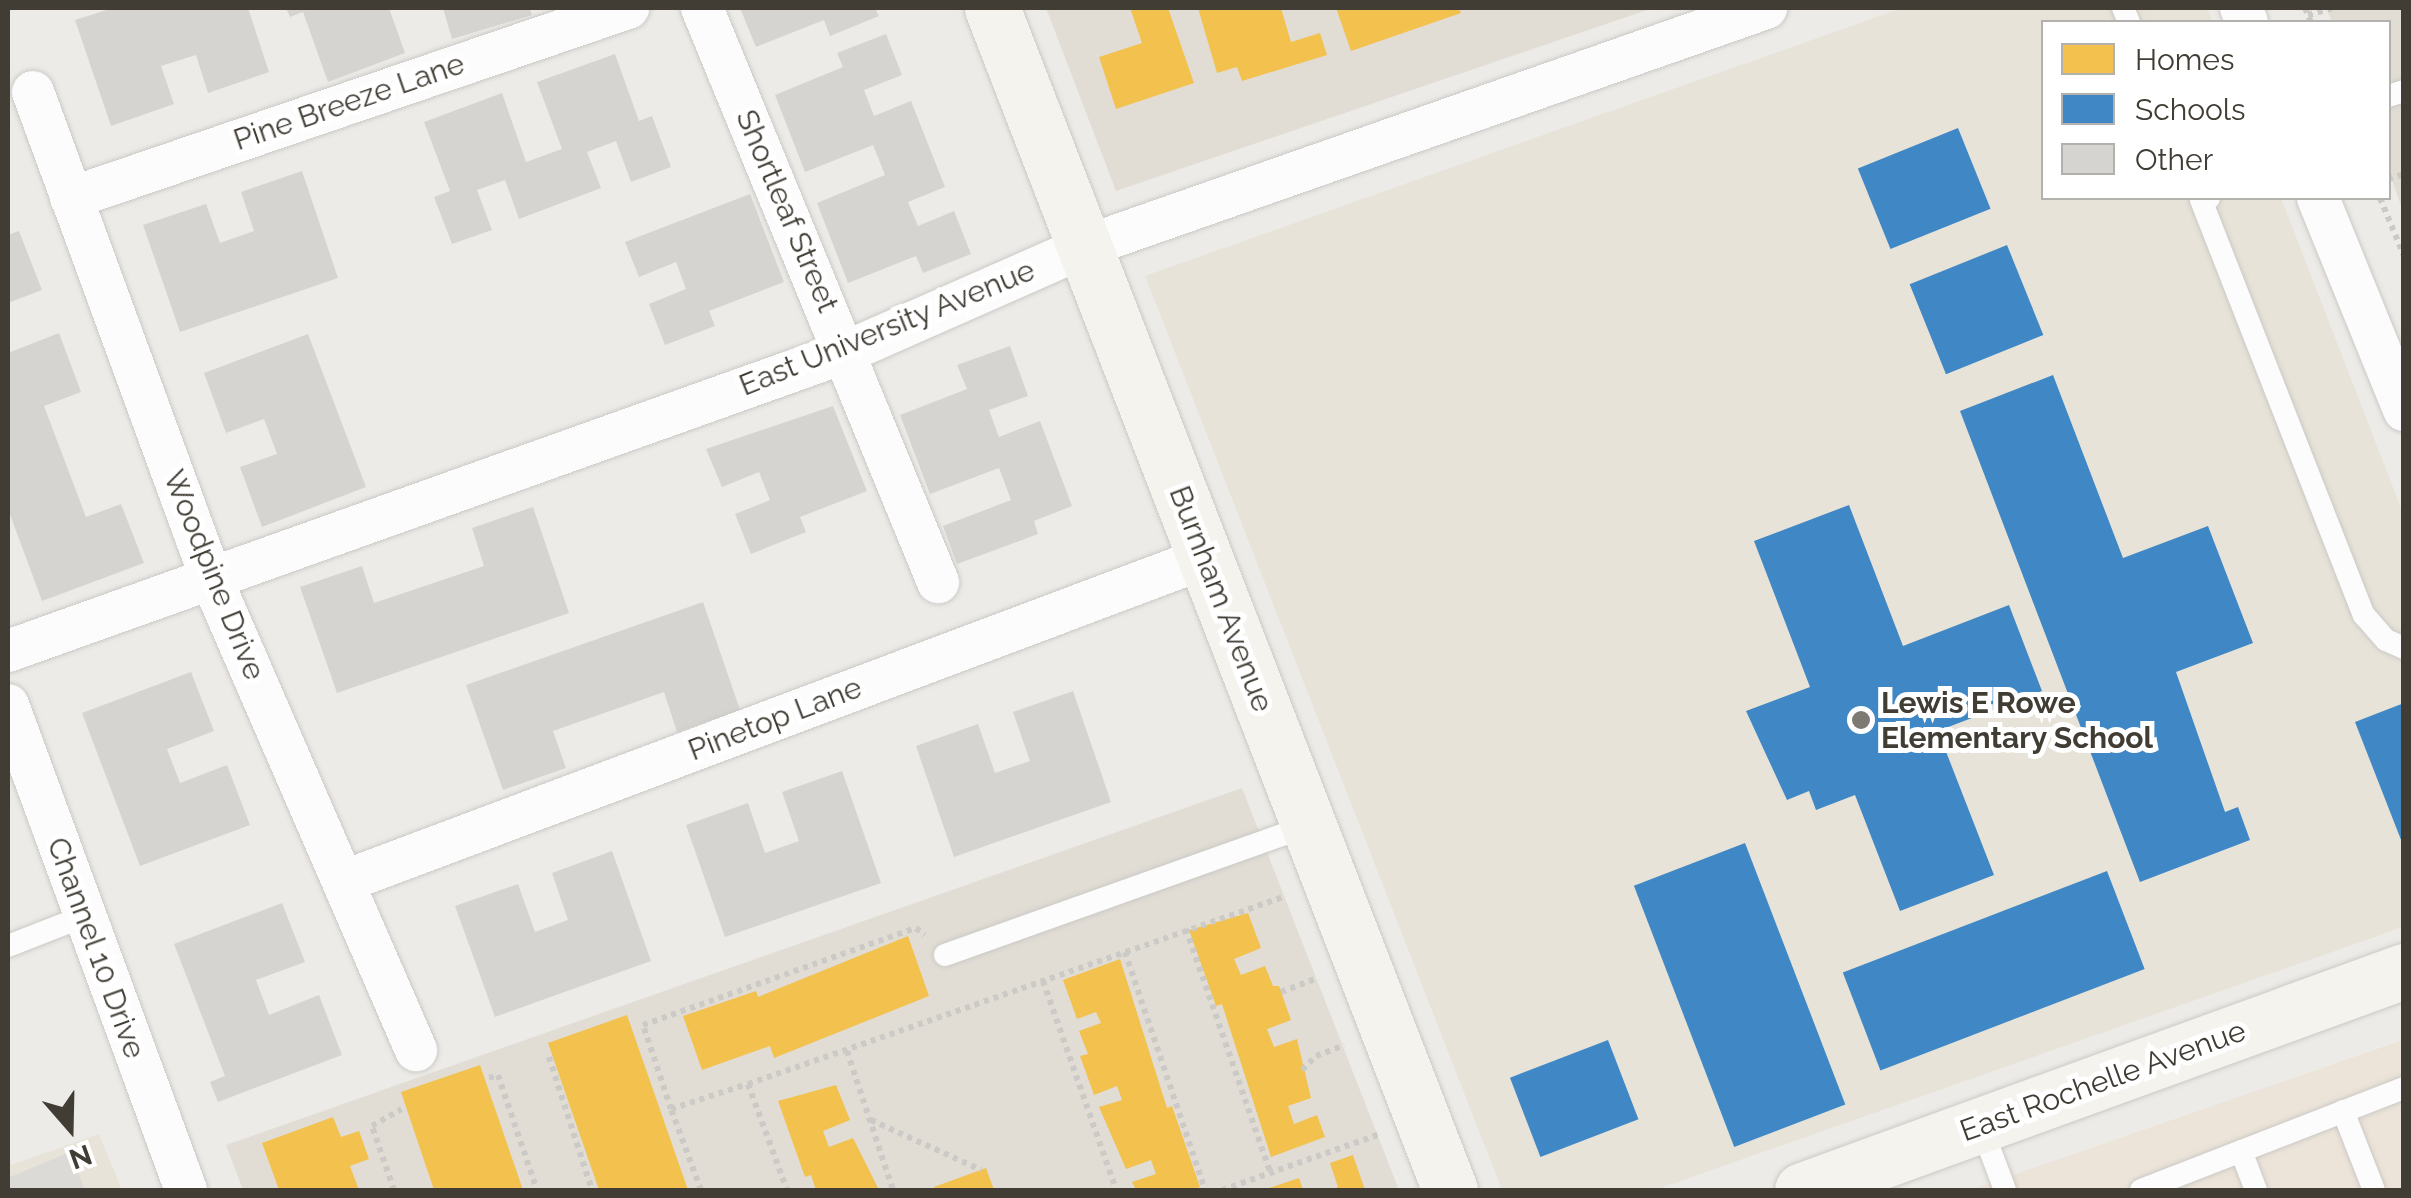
<!DOCTYPE html>
<style>
body{margin:0}
#map{position:relative;width:2411px;height:1198px;overflow:hidden;background:#edebe8;font-family:Raleway,sans-serif}
div>[style]{position:absolute}
.residential>*{inset:0;background:#e1ddd5}
.commercial>*{inset:0;background:#ece4d9}
.education>*{inset:0;background:#e7e3d8}
.parking>*{inset:0;background:#dcdad7}
.homes>*{inset:0;background:#f2c14e}
.schools>*{inset:0;background:#3f88c5;transform-origin:0 0}
.building>*{inset:0;background:#d6d4d0}
.path>*{height:6px;margin-top:-3px;transform-origin:0;background:repeating-linear-gradient(90deg,#cbcac6 0 5px,transparent 0 10px)}
.roads{filter:drop-shadow(0 0 2px #cbc9c5) drop-shadow(0 0 2px #cbc9c5)}
.lane>*{height:22px;margin:-11px;padding:0 11px;transform-origin:11px;border-radius:11px;background:#fcfcfc}
.street>*{height:42px;margin:-21px;padding:0 21px;transform-origin:21px;border-radius:21px;background:#fcfcfc}
.secondary>*{height:55px;margin:-27.5px;padding:0 27.5px;transform-origin:27.5px;border-radius:27.5px;background:#f5f3ee}
.dots>*{width:28px;height:28px;translate:-50% -50%;box-sizing:border-box;border:5px solid #fff;border-radius:50%}
span{translate:-50% -50%;white-space:nowrap;text-align:center;line-height:1.15;-webkit-text-stroke:10px #fff;paint-order:stroke}
.street-label{font-size:30px;color:#413d35}
.poi-label{font-size:30px;color:#413d35;font-weight:700}
.left{translate:0 -50%;text-align:left}
.frame{position:absolute;inset:0;border:10px solid #413d35;pointer-events:none}
.legend{position:absolute;left:2041px;top:20px;width:350px;height:180px;box-sizing:border-box;background:#fff;border:2px solid #b3b1ae;margin:0;padding:12px 18px;list-style:none;font-size:30px;color:#413d35}
.legend li{display:flex;align-items:center;gap:20px;height:50px}
.legend b{width:50px;border:2px solid #b3b1ae}
.north{position:absolute;left:20px;top:1078px;width:100px;height:100px;-webkit-text-stroke:8px #fff;paint-order:stroke;rotate:160deg;font-size:28px;font-weight:700;line-height:40px;text-align:center;color:#413d35}
.north::after{content:'';display:block;margin:auto;width:35px;height:45px;background:#413d35;clip-path:polygon(50% 0,100% 100%,50% 72%,0 100%)}
</style>
<div id="map">
<div class="residential">
<i style="clip-path:polygon(1046px 8px,1653px 8px,1116px 191px)"></i>
<i style="clip-path:polygon(2326px 8px,2403px 8px,2403px 211px,2389px 172px,2388px 22px,2332px 22px)"></i>
<i style="clip-path:polygon(1242px 788px,1399px 1190px,243px 1190px,226px 1145px)"></i>
</div>
<div class="commercial">
<i style="clip-path:polygon(2403px 1040px,2403px 1190px,1970px 1190px)"></i>
</div>
<div class="education">
<i style="clip-path:polygon(1902px 8px,2207px 8px,2213px 22px,2044px 22px,2044px 198px,2281px 198px,2403px 513px,2403px 927px,1655px 1190px,1502px 1190px,1145px 276px)"></i>
<i style="clip-path:polygon(99px 1134px,122px 1190px,8px 1190px,8px 1166px)"></i>
</div>
<div class="parking">
<i style="clip-path:polygon(70px 1152px,85px 1190px,8px 1190px,8px 1178px)"></i>
</div>
<div class="homes">
<i style="clip-path:polygon(1130px 8px,1168px 8px,1194px 83px,1116px 109px,1099px 57px,1142px 43px)"></i>
<i style="clip-path:polygon(1198px 8px,1281px 8px,1291px 42px,1320px 33px,1327px 55px,1242px 81px,1237px 67px,1217px 73px)"></i>
<i style="clip-path:polygon(1336px 8px,1459px 8px,1461px 13px,1351px 51px)"></i>
<i style="clip-path:polygon(1248px 913px,1261px 948px,1234px 959px,1241px 975px,1265px 966px,1273px 986px,1279px 986px,1291px 1020px,1267px 1029px,1274px 1047px,1297px 1039px,1311px 1098px,1288px 1106px,1294px 1124px,1317px 1115px,1325px 1137px,1271px 1157px,1222px 1004px,1216px 1006px,1189px 930px)"></i>
<i style="clip-path:polygon(908px 936px,929px 996px,774px 1058px,770px 1046px,702px 1070px,683px 1016px,756px 991px,758px 997px)"></i>
<i style="clip-path:polygon(1120px 959px,1167px 1108px,1172px 1106px,1200px 1187px,1191px 1190px,1136px 1190px,1132px 1182px,1156px 1174px,1151px 1160px,1126px 1169px,1099px 1107px,1122px 1100px,1117px 1086px,1094px 1095px,1080px 1056px,1088px 1054px,1079px 1031px,1101px 1023px,1096px 1012px,1077px 1019px,1063px 980px)"></i>
<i style="clip-path:polygon(627px 1015px,688px 1190px,599px 1190px,548px 1043px)"></i>
<i style="clip-path:polygon(480px 1065px,523px 1190px,434px 1190px,401px 1092px)"></i>
<i style="clip-path:polygon(836px 1085px,850px 1120px,823px 1131px,829px 1147px,853px 1138px,879px 1190px,816px 1190px,811px 1175px,805px 1177px,778px 1101px)"></i>
<i style="clip-path:polygon(333px 1117px,341px 1137px,359px 1131px,369px 1159px,350px 1166px,359px 1190px,279px 1190px,262px 1143px)"></i>
<i style="clip-path:polygon(1353px 1155px,1365px 1190px,1329px 1190px,1338px 1187px,1330px 1163px)"></i>
<i style="clip-path:polygon(986px 1168px,994px 1190px,935px 1190px,934px 1187px)"></i>
<i style="clip-path:polygon(1299px 1178px,1303px 1190px,1263px 1190px)"></i>
</div>
<div class="schools">
<i style="left:1958px;top:128px;width:87px;height:108px;rotate:68deg"></i>
<i style="left:2007px;top:245px;width:97px;height:105px;rotate:68deg"></i>
<i style="clip-path:polygon(2053px 375px,2123px 558px,2208px 526px,2253px 643px,2176px 672px,2225px 812px,2238px 807px,2250px 840px,2140px 882px,1960px 411px)"></i>
<i style="clip-path:polygon(1849px 505px,1903px 646px,2009px 605px,2042px 691px,1938px 731px,1994px 875px,1900px 911px,1855px 795px,1816px 810px,1809px 791px,1787px 800px,1746px 711px,1810px 687px,1754px 541px)"></i>
<i style="clip-path:polygon(2404px 703px,2404px 845px,2403px 845px,2355px 722px)"></i>
<i style="left:1745px;top:843px;width:280px;height:119px;rotate:69deg"></i>
<i style="left:2107px;top:871px;width:105px;height:283px;rotate:69deg"></i>
<i style="left:1608px;top:1040px;width:85px;height:105px;rotate:69deg"></i>
</div>
<div class="building">
<i style="clip-path:polygon(113px 8px,248px 8px,269px 72px,208px 93px,196px 55px,161px 66px,174px 104px,111px 126px,75px 20px)"></i>
<i style="clip-path:polygon(286px 8px,389px 8px,405px 53px,328px 82px,303px 12px,290px 17px)"></i>
<i style="clip-path:polygon(443px 8px,530px 8px,532px 15px,452px 39px)"></i>
<i style="clip-path:polygon(740px 8px,875px 8px,879px 16px,830px 36px,824px 20px,756px 47px)"></i>
<i style="clip-path:polygon(886px 34px,902px 75px,864px 90px,874px 116px,911px 101px,945px 187px,908px 202px,918px 226px,954px 211px,971px 254px,923px 273px,916px 256px,848px 283px,817px 203px,885px 175px,873px 145px,805px 172px,775px 95px,843px 67px,837px 53px)"></i>
<i style="clip-path:polygon(615px 54px,639px 121px,652px 116px,671px 167px,631px 182px,616px 141px,587px 152px,601px 188px,519px 219px,505px 180px,477px 190px,492px 230px,452px 244px,434px 197px,450px 191px,424px 122px,502px 93px,526px 162px,562px 149px,537px 82px)"></i>
<i style="clip-path:polygon(302px 171px,338px 278px,180px 332px,143px 225px,206px 204px,220px 243px,254px 231px,241px 192px)"></i>
<i style="clip-path:polygon(750px 194px,784px 282px,709px 311px,715px 326px,665px 345px,649px 304px,686px 289px,676px 262px,639px 277px,625px 242px)"></i>
<i style="clip-path:polygon(19px 231px,42px 290px,8px 303px,8px 235px)"></i>
<i style="clip-path:polygon(59px 333px,81px 392px,44px 406px,86px 517px,121px 504px,144px 563px,42px 601px,8px 509px,8px 353px)"></i>
<i style="clip-path:polygon(308px 334px,366px 487px,262px 527px,240px 467px,277px 454px,264px 419px,226px 433px,204px 373px)"></i>
<i style="clip-path:polygon(1010px 346px,1028px 396px,989px 410px,999px 437px,1040px 421px,1072px 506px,1034px 521px,1038px 534px,957px 564px,943px 526px,1011px 500px,999px 468px,930px 494px,900px 415px,967px 389px,957px 365px)"></i>
<i style="clip-path:polygon(833px 406px,867px 491px,800px 517px,806px 532px,751px 554px,735px 514px,770px 500px,759px 472px,722px 487px,706px 449px)"></i>
<i style="clip-path:polygon(533px 507px,569px 613px,337px 693px,300px 587px,362px 566px,374px 603px,484px 566px,472px 528px)"></i>
<i style="clip-path:polygon(703px 602px,740px 710px,677px 732px,664px 692px,553px 731px,566px 768px,503px 790px,466px 685px)"></i>
<i style="clip-path:polygon(191px 672px,214px 731px,167px 749px,180px 783px,227px 765px,250px 825px,140px 866px,82px 713px)"></i>
<i style="clip-path:polygon(1073px 691px,1111px 802px,954px 857px,916px 746px,978px 724px,995px 773px,1030px 761px,1013px 712px)"></i>
<i style="clip-path:polygon(842px 771px,881px 883px,725px 937px,686px 825px,748px 803px,765px 853px,799px 841px,782px 792px)"></i>
<i style="clip-path:polygon(612px 851px,651px 961px,495px 1017px,455px 906px,518px 884px,535px 932px,568px 920px,552px 873px)"></i>
<i style="clip-path:polygon(282px 903px,305px 962px,256px 980px,269px 1015px,319px 995px,342px 1055px,218px 1102px,210px 1082px,225px 1076px,174px 944px)"></i>
</div>
<div class="path">
<i style="left:2305px;top:8px;width:15px;rotate:67deg"></i>
<i style="left:2308px;top:15px;width:25px;rotate:-16deg"></i>
<i style="left:2388px;top:179px;width:17px;rotate:-17deg"></i>
<i style="left:2380px;top:198px;width:63px;rotate:67.5deg"></i>
<i style="left:1186px;top:929px;width:257px;rotate:70.9deg"></i>
<i style="left:1125px;top:952px;width:251px;rotate:71.4deg"></i>
<i style="left:1043px;top:981px;width:221px;rotate:70.7deg"></i>
<i style="left:1281px;top:992px;width:40px;rotate:-21deg"></i>
<i style="left:847px;top:1051px;width:146px;rotate:71.7deg"></i>
<i style="left:549px;top:1057px;width:140px;rotate:72.1deg"></i>
<i style="left:1302px;top:1070px;width:20px;rotate:-45deg"></i>
<i style="left:1316px;top:1056px;width:30px;rotate:-21deg"></i>
<i style="left:489px;top:1078px;width:9px;rotate:-18deg"></i>
<i style="left:498px;top:1075px;width:121px;rotate:71.3deg"></i>
<i style="left:748px;top:1084px;width:570px;rotate:-19.26deg"></i>
<i style="left:671px;top:1109px;width:89px;rotate:-108.4deg"></i>
<i style="left:643px;top:1025px;width:290px;rotate:-19.6deg"></i>
<i style="left:916px;top:928px;width:11px;rotate:41deg"></i>
<i style="left:871px;top:1120px;width:121px;rotate:24.4deg"></i>
<i style="left:394px;top:1190px;width:68px;rotate:-109deg"></i>
<i style="left:372px;top:1126px;width:34px;rotate:-30deg"></i>
<i style="left:701px;top:1190px;width:86px;rotate:-110.3deg"></i>
<i style="left:671px;top:1109px;width:81px;rotate:-18deg"></i>
<i style="left:748px;top:1084px;width:113px;rotate:69.8deg"></i>
<i style="left:1222px;top:1190px;width:168px;rotate:-19.5deg"></i>
</div>
<div class="roads">
<div class="lane">
<i style="left:2123px;top:8px;width:15px;rotate:67deg"></i>
<i style="left:2388px;top:96px;width:17px;rotate:-17deg"></i>
<i style="left:2209px;top:198px;width:8px;rotate:166deg"></i>
<i style="left:2201px;top:200px;width:446px;rotate:68.6deg"></i>
<i style="left:2364px;top:615px;width:33px;rotate:49deg"></i>
<i style="left:2386px;top:640px;width:20px;rotate:24deg"></i>
<i style="left:8px;top:946px;width:83px;rotate:-21.3deg"></i>
<i style="left:945px;top:955px;width:385px;rotate:-19.6deg"></i>
<i style="left:2343px;top:1111px;width:85px;rotate:68.6deg"></i>
<i style="left:1981px;top:1126px;width:68px;rotate:69.4deg"></i>
<i style="left:2241px;top:1151px;width:42px;rotate:69deg"></i>
<i style="left:2141px;top:1190px;width:282px;rotate:-21.2deg"></i>
</div>
<div class="street">
<i style="left:702px;top:8px;width:621px;rotate:67.65deg"></i>
<i style="left:2241px;top:8px;width:15px;rotate:67deg"></i>
<i style="left:33px;top:92px;width:518px;rotate:69.88deg"></i>
<i style="left:211px;top:578px;width:515px;rotate:66.52deg"></i>
<i style="left:71px;top:198px;width:589px;rotate:-18.84deg"></i>
<i style="left:2318px;top:198px;width:229px;rotate:67.9deg"></i>
<i style="left:8px;top:651px;width:890px;rotate:-19.64deg"></i>
<i style="left:846px;top:352px;width:260px;rotate:-23.8deg"></i>
<i style="left:1084px;top:247px;width:723px;rotate:-19.31deg"></i>
<i style="left:8px;top:705px;width:517px;rotate:69.85deg"></i>
<i style="left:345px;top:881px;width:919px;rotate:-20.59deg"></i>
</div>
<div class="secondary">
<i style="left:992px;top:8px;width:1268px;rotate:68.82deg"></i>
<i style="left:1802px;top:1190px;width:641px;rotate:-19.99deg"></i>
</div>
</div>
<div class="dots">
<i style="left:1861px;top:720px;background:#7d7a74"></i>
</div>
<div class="street-label">
<span style="left:349px;top:102px;rotate:-19deg">Pine Breeze Lane</span>
<span style="left:787px;top:211px;rotate:67deg">Shortleaf Street</span>
<span style="left:887px;top:328px;rotate:-22deg">East University Avenue</span>
<span style="left:214px;top:575px;rotate:68deg">Woodpine Drive</span>
<span style="left:1221px;top:599px;rotate:69deg">Burnham Avenue</span>
<span style="left:775px;top:719px;rotate:-21deg">Pinetop Lane</span>
<span style="left:96px;top:948px;rotate:70deg">Channel 10 Drive</span>
<span style="left:2103px;top:1081px;rotate:-20deg">East Rochelle Avenue</span>
</div>
<div class="poi-label">
<span class="left" style="left:1881px;top:720px">Lewis E Rowe<br>Elementary School</span>
</div>
<div class="frame"></div>
<ul class="legend">
<li><b style="height:28px;background:#f2c14e"></b>Homes</li>
<li><b style="height:28px;background:#3f88c5"></b>Schools</li>
<li><b style="height:28px;background:#d6d4d0"></b>Other</li>
</ul>
<div class="north">N</div>
</div>
